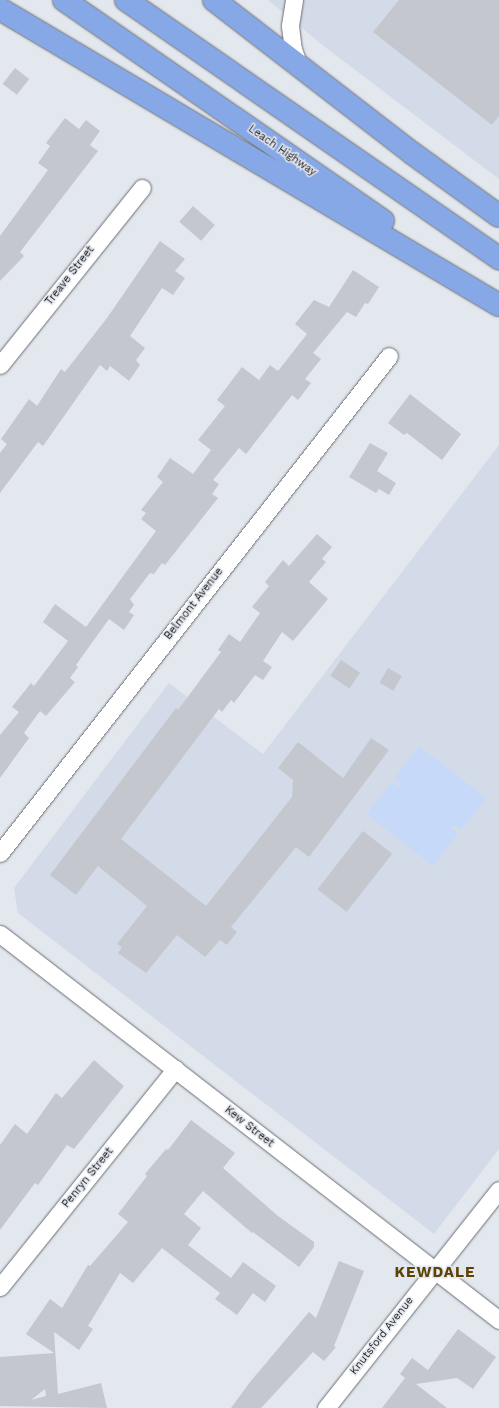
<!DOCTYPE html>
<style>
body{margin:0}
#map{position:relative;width:499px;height:1408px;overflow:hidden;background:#e3e7ee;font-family:"Work Sans",sans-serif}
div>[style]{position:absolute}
.built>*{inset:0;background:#d3dae8}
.green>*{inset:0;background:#c7d9f8}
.building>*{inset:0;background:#c4c7ce;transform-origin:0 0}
.roads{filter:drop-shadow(0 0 1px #6a6e74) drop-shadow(0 0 1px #6a6e74)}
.minor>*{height:17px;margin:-8.5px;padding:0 8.5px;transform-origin:8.5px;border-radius:8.5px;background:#fff}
.motorway>*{height:22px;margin:-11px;padding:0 11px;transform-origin:11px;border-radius:11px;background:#87a8e7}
span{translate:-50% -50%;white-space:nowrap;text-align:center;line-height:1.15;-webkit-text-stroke:3px #e3e7ee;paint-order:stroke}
.street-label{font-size:11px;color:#1a1b1d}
.district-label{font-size:15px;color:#5c4203;font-weight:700;letter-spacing:1px}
</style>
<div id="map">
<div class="built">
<i style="clip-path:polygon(268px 0,499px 0,499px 179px,325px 47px)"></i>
<i style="clip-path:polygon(499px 445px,499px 1149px,434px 1234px,18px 913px,14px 888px,169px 683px,263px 754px)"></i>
</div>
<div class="green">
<i style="clip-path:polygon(419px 746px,486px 798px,461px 830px,454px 825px,451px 828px,458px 833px,433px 866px,367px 814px,392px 782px,398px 787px,401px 784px,394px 779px)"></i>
</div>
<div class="building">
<i style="clip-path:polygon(399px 0,499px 0,499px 116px,492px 125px,373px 32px)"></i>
<i style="left:15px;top:68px;width:18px;height:20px;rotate:38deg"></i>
<i style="clip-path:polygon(65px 118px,79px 129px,86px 120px,100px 131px,90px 145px,98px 151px,20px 252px,24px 256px,0 281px,0 236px,48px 170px,38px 163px,50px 146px,46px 143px)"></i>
<i style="left:193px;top:206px;width:29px;height:21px;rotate:41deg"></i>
<i style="clip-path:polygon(160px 241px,185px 259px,175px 271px,185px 278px,173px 295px,162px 288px,130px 336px,145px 348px,136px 360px,140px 365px,129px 381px,110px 366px,107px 371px,100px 365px,43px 446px,38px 442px,0 493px,0 453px,7px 444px,1px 439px,29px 399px,37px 406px,61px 369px,65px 372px,107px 318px)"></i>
<i style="clip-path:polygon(353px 270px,379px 287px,368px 304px,365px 303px,356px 317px,347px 312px,313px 353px,321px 359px,305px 379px,311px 383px,298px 400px,292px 395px,246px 454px,239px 448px,213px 480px,219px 484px,212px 494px,218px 498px,165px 565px,162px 563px,154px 574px,150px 573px,130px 599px,134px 605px,129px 612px,134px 615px,124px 630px,109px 619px,76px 665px,78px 667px,70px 678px,75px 682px,46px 716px,40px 711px,24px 733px,29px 738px,0 778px,0 735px,19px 712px,12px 707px,31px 683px,34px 686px,68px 641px,43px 622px,55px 604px,86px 627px,156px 531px,141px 519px,146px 513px,141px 510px,163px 482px,157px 477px,170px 458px,193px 474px,211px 450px,198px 440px,225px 406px,217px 400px,242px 367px,259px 380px,270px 365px,278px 371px,307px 334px,295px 324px,314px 300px,329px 307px)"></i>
<i style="clip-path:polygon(410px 394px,461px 434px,442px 460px,407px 433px,404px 435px,388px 423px)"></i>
<i style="clip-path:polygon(370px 443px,388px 453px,377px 471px,396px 483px,389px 495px,379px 489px,376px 493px,349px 477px)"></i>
<i style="clip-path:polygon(317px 534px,332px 547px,322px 559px,326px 562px,309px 582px,328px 599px,293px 641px,282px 632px,263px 661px,272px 667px,263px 680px,255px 675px,234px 703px,231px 700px,222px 712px,219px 709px,121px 839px,206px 906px,292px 797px,293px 780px,278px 768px,298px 742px,343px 778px,371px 738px,389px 750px,309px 857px,296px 847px,231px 927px,237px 932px,227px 945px,220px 940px,205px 957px,177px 935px,146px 973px,118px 953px,122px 947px,117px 944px,147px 906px,98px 866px,76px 895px,50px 875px,176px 708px,178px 710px,221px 652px,218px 650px,229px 634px,240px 642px,260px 613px,252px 607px,269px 586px,265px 582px,283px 560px,289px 566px)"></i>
<i style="left:341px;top:660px;width:23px;height:19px;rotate:34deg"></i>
<i style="left:388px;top:668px;width:16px;height:17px;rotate:30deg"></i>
<i style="left:363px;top:831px;width:37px;height:74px;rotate:38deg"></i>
<i style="clip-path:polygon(94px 1060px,124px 1086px,74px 1149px,67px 1145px,38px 1185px,35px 1183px,0 1230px,0 1145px,15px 1124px,27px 1134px,56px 1093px,62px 1098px)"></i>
<i style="clip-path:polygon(evenodd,191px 1120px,235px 1153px,223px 1168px,278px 1216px,314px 1242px,314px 1247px,299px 1267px,253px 1232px,252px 1233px,203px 1191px,184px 1214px,201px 1228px,188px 1245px,231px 1278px,243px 1262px,276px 1286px,265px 1302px,253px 1293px,237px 1315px,215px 1299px,220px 1293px,162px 1248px,133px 1283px,120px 1273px,88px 1326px,93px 1329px,79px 1350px,54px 1332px,58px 1394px,101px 1383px,107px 1408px,0 1406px,0 1357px,54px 1353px,26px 1334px,50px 1299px,62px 1308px,88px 1265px,90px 1266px,128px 1222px,118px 1214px,147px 1176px,145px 1174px,166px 1149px,168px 1150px,191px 1120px,45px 1389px,46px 1396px,31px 1400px,45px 1389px)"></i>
<i style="clip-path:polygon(339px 1261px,364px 1271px,334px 1346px,336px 1347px,324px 1361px,313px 1352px,261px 1408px,231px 1408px,250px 1382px,309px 1312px,316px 1318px)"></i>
<i style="clip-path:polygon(458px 1329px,496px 1357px,473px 1389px,457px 1378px,416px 1384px,447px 1408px,382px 1408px,405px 1378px,400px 1374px,412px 1358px,428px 1370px)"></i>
</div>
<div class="roads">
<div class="minor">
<i style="left:294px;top:0;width:26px;rotate:99deg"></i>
<i style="left:290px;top:26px;width:23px;rotate:83deg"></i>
<i style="left:293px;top:49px;width:18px;rotate:71deg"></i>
<i style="left:0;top:365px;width:227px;rotate:-51.3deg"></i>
<i style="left:0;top:853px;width:631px;rotate:-51.95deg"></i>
<i style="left:0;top:934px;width:631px;rotate:37.72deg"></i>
<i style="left:0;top:1287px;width:280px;rotate:-51.2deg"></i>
<i style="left:326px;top:1408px;width:278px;rotate:-51.6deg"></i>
</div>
<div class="motorway">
<i style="left:64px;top:0;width:388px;rotate:34.7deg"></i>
<i style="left:126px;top:0;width:454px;rotate:34.7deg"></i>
<i style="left:214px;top:0;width:250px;rotate:37.7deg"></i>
<i style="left:412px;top:153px;width:107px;rotate:35.9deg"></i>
<i style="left:0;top:9px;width:580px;rotate:30.68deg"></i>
</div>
</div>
<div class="street-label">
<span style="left:282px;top:151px;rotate:35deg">Leach Highway</span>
<span style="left:70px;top:276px;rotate:-52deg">Treave Street</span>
<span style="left:194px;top:604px;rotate:-52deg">Belmont Avenue</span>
<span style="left:249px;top:1127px;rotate:38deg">Kew Street</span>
<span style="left:88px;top:1178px;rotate:-51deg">Penryn Street</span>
<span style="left:382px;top:1336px;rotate:-52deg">Knutsford Avenue</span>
</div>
<div class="district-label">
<span style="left:435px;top:1273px">KEWDALE</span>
</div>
</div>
